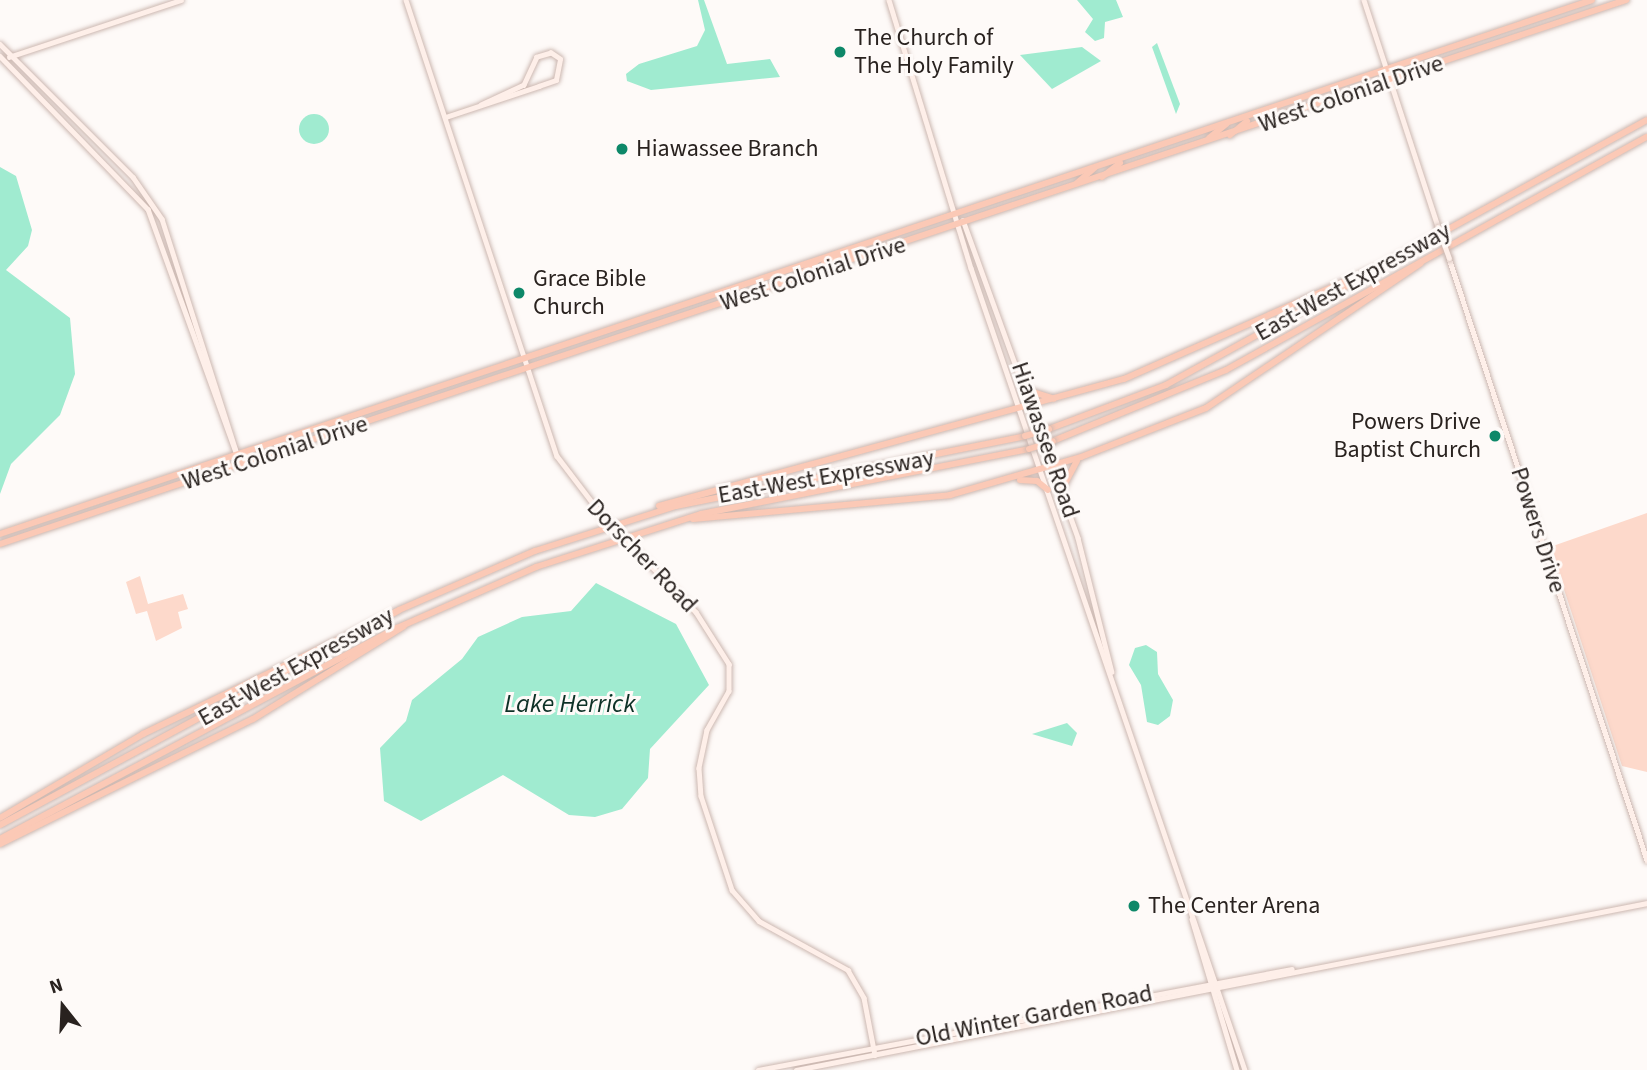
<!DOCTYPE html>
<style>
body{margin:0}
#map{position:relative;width:1647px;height:1070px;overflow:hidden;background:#fefaf8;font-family:"Source Sans 3",sans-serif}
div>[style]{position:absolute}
.green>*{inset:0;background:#fdd9cb}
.water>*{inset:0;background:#a0ebd0}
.round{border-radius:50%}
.roads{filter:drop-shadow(0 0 2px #ccb8b1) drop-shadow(0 0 2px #ccb8b1)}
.secondary>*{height:4.5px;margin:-2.25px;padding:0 2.25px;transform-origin:2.25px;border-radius:2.25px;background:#feefe9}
.highway>*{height:6px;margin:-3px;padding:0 3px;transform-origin:3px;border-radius:3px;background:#fbc9b6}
.bridges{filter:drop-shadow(0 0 2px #ccb8b1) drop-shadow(0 0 2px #ccb8b1)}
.secondary-bridge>*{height:4.5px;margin:-2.25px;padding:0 2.25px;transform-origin:2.25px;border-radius:2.25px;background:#feefe9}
.highway-bridge>*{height:6px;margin:-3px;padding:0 3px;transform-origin:3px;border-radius:3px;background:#fbc9b6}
.dots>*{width:19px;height:19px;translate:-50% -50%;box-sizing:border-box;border:4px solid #fefaf8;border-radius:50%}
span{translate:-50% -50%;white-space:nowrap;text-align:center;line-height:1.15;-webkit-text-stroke:6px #fefaf8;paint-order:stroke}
.poi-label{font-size:24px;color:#29221f}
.left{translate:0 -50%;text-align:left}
.right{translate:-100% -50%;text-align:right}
.street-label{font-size:24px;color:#29221f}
.water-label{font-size:26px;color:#0d3126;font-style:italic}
.north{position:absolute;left:28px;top:972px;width:70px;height:70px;-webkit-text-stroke:5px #fefaf8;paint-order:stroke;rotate:342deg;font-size:19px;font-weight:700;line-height:28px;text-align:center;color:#29221f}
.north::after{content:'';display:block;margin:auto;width:24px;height:32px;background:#29221f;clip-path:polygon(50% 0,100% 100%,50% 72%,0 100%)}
</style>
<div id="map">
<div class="green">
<i style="clip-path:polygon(1647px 513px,1647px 772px,1622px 766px,1550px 547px)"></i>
<i style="clip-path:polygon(140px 576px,148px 604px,183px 594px,188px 609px,178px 612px,182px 628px,156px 641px,147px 611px,136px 614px,126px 582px)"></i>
</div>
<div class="water">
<i style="clip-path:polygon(698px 0,704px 0,727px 64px,770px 59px,780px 77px,651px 90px,627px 81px,626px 74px,639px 64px,697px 46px,705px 30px)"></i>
<i style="clip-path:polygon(1077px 0,1116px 0,1123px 17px,1105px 22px,1104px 38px,1095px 41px,1085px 32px,1093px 19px)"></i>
<i style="clip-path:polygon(1157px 43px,1180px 104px,1176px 114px,1152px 47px)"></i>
<i style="clip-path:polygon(1082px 47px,1101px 61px,1052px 89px,1020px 55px)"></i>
<i class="round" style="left:299px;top:114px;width:30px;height:30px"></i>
<i style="clip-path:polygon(0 167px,16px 176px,32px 230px,28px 246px,6px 270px,70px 318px,75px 374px,60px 415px,11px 464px,0 494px)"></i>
<i style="clip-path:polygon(596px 583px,676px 624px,709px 685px,650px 749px,648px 778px,622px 809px,595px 817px,569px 815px,503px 775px,421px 821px,384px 801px,380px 748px,406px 721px,412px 700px,462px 659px,478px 637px,522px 617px,571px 611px)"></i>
<i style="clip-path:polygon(1146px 645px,1157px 652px,1158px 674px,1173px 700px,1170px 716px,1158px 725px,1147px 722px,1141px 685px,1129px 665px,1135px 648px)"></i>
<i style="clip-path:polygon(1067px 723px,1077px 733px,1072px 746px,1032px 734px)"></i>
</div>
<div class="roads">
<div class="secondary">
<i style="left:406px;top:0;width:480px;rotate:71.7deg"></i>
<i style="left:557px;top:456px;width:79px;rotate:52.7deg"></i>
<i style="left:889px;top:0;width:280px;rotate:73deg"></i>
<i style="left:971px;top:268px;width:848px;rotate:71.14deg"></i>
<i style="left:1364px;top:0;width:239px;rotate:71.9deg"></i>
<i style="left:0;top:44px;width:188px;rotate:45deg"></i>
<i style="left:133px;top:177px;width:51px;rotate:55.4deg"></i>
<i style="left:162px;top:219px;width:256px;rotate:72.3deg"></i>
<i style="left:0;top:56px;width:213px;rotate:46deg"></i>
<i style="left:148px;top:209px;width:270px;rotate:70.1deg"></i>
<i style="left:9px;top:57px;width:181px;rotate:-18.3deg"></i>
<i style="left:446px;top:117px;width:98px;rotate:-18.4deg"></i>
<i style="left:539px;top:86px;width:18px;rotate:-19deg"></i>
<i style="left:556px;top:80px;width:21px;rotate:-79deg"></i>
<i style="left:560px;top:59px;width:11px;rotate:-146deg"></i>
<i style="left:551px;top:53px;width:15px;rotate:164deg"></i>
<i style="left:537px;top:57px;width:31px;rotate:115deg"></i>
<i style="left:524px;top:85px;width:47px;rotate:155.1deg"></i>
<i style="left:963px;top:220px;width:338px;rotate:70.1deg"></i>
<i style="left:1078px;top:538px;width:138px;rotate:75.8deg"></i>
<i style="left:1449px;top:258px;width:634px;rotate:71.79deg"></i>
<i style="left:630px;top:544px;width:95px;rotate:45.9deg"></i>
<i style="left:696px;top:612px;width:62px;rotate:57.6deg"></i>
<i style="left:729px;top:664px;width:27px;rotate:90deg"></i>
<i style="left:729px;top:691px;width:45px;rotate:119.4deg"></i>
<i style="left:707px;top:730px;width:39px;rotate:102deg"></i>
<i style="left:699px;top:768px;width:28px;rotate:86deg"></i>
<i style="left:701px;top:796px;width:99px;rotate:71.7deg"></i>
<i style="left:732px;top:890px;width:41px;rotate:48.9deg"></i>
<i style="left:759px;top:921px;width:102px;rotate:28.8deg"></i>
<i style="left:848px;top:970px;width:32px;rotate:60deg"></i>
<i style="left:864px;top:998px;width:58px;rotate:79.1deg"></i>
<i style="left:1192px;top:919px;width:158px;rotate:73.4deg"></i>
<i style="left:758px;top:1070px;width:543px;rotate:-10.71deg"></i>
<i style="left:796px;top:1070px;width:867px;rotate:-11.1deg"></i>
</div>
<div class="highway">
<i style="left:1230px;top:135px;width:22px;rotate:-39deg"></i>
<i style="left:1209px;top:138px;width:22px;rotate:-39deg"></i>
<i style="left:1102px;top:177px;width:23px;rotate:-38deg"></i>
<i style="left:1077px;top:183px;width:23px;rotate:-41deg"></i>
<i style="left:1376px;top:269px;width:309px;rotate:-28.8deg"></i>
<i style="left:820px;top:272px;width:9px;rotate:-63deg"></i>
<i style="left:824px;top:264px;width:31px;rotate:-21deg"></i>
<i style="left:799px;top:276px;width:23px;rotate:-41deg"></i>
<i style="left:1030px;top:391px;width:25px;rotate:18deg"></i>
<i style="left:1049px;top:429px;width:125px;rotate:-20.6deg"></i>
<i style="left:1166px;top:385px;width:218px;rotate:-28.8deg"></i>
<i style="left:1053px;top:441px;width:187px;rotate:-22.3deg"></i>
<i style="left:1226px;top:370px;width:481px;rotate:-29deg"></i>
<i style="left:1020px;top:480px;width:17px;rotate:3deg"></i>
<i style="left:1037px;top:481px;width:14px;rotate:39deg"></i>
<i style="left:1062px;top:489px;width:32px;rotate:-62deg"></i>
<i style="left:659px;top:506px;width:482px;rotate:-15.3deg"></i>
<i style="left:1124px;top:379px;width:275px;rotate:-23.8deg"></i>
<i style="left:693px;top:519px;width:258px;rotate:-5.3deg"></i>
<i style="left:950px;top:495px;width:136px;rotate:-16.2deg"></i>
<i style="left:1081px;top:457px;width:134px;rotate:-21.4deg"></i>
<i style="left:1206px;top:408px;width:259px;rotate:-34deg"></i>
<i style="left:0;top:534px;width:1679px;rotate:-18.54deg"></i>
<i style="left:0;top:544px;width:1715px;rotate:-18.5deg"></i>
<i style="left:0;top:818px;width:166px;rotate:-30.4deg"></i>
<i style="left:143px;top:734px;width:282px;rotate:-25.8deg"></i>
<i style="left:0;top:825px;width:453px;rotate:-28.3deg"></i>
<i style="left:399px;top:610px;width:148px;rotate:-23.5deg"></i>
<i style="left:535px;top:551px;width:148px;rotate:-17.7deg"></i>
<i style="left:676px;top:506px;width:356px;rotate:-11.3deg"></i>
<i style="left:0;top:839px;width:450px;rotate:-28deg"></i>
<i style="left:397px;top:628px;width:152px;rotate:-23.7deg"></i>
<i style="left:536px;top:567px;width:173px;rotate:-17.8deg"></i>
<i style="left:701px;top:514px;width:334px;rotate:-11.2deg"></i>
<i style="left:0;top:844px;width:282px;rotate:-26.3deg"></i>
<i style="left:253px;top:719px;width:177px;rotate:-31.6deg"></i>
</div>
</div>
<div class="bridges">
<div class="secondary-bridge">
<i style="left:1438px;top:227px;width:33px;rotate:70deg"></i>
<i style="left:605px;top:519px;width:35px;rotate:45deg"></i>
</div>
<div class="highway-bridge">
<i style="left:1025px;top:436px;width:25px;rotate:-16deg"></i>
<i style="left:1029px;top:449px;width:25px;rotate:-18deg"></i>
</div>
</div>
<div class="dots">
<i style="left:840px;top:52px;background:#0e8869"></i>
<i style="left:622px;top:149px;background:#0e8869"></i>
<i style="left:519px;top:293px;background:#0e8869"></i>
<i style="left:1495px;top:436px;background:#0e8869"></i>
<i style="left:1134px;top:906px;background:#0e8869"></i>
</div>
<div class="poi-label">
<span class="left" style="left:854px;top:52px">The Church of<br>The Holy Family</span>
<span class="left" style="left:636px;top:149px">Hiawassee Branch</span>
<span class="left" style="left:533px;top:293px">Grace Bible<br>Church</span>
<span class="right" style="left:1481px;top:436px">Powers Drive<br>Baptist Church</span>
<span class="left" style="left:1148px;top:906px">The Center Arena</span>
</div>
<div class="street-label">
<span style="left:1351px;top:94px;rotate:-19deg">West Colonial Drive</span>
<span style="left:813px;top:274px;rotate:-18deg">West Colonial Drive</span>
<span style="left:1353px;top:282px;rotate:-29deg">East-West Expressway</span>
<span style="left:1045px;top:440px;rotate:71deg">Hiawassee Road</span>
<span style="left:275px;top:453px;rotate:-18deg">West Colonial Drive</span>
<span style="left:826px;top:477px;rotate:-10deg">East-West Expressway</span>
<span style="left:1538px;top:530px;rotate:72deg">Powers Drive</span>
<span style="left:642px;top:556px;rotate:46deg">Dorscher Road</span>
<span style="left:296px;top:667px;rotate:-29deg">East-West Expressway</span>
<span style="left:1034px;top:1016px;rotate:-11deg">Old Winter Garden Road</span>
</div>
<div class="water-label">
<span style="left:570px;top:704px">Lake Herrick</span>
</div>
<div class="north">N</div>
</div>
